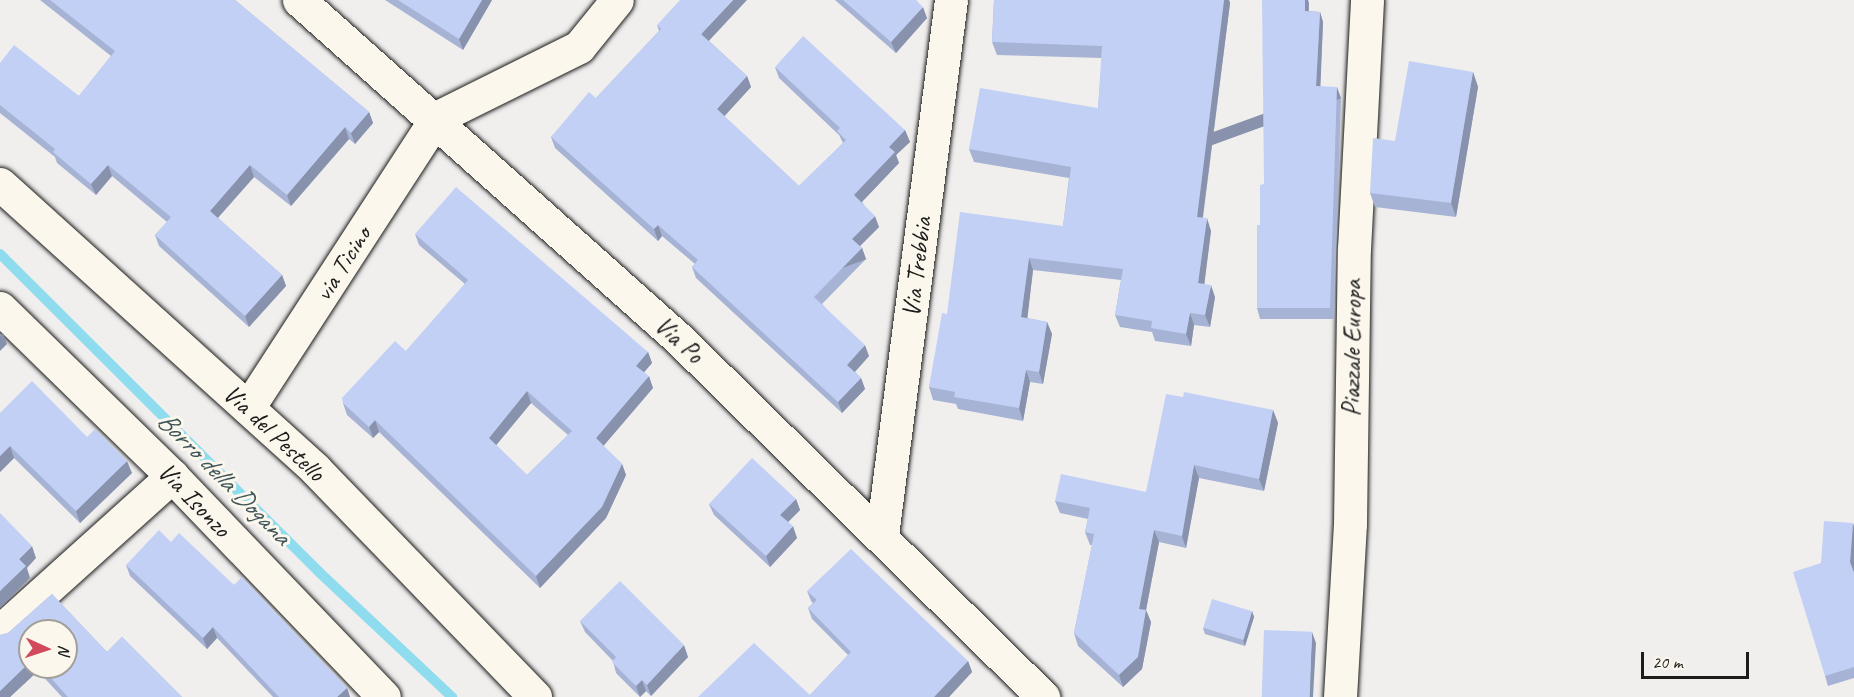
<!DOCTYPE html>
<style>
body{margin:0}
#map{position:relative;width:1854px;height:697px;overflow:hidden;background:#f0efee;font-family:Caveat,sans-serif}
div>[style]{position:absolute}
.stream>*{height:10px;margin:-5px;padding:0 5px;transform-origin:5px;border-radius:5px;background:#8fdcee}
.roads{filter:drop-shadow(0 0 2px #1c1c1c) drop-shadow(0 0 2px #1c1c1c)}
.minor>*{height:33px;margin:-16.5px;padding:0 16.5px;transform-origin:16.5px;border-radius:16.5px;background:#fbf7ec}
.wall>*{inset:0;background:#a7b3d4}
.shaded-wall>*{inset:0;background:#8892ac;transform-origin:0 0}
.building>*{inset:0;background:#c2d0f6;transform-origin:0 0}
span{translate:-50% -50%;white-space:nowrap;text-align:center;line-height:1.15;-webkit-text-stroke:6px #fbf7ec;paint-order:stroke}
.street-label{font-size:26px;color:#1c1c1c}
.water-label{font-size:27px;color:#3e565b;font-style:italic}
.north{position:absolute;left:18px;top:619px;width:60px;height:60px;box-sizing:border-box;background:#fbf7ec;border:2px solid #a29f99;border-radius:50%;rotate:93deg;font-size:16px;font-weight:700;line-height:24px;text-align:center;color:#1c1c1c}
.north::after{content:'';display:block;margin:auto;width:21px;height:27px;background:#d1495b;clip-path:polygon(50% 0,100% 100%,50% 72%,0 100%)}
.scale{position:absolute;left:1641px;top:652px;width:108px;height:27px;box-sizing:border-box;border:3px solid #1c1c1c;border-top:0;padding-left:8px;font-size:18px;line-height:21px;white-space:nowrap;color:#1c1c1c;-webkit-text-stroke:4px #fbf7ec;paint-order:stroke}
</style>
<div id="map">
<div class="stream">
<i style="left:0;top:254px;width:450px;rotate:44.9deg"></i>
<i style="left:319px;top:572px;width:183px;rotate:43.2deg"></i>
</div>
<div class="roads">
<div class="minor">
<i style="left:299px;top:0;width:509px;rotate:41.74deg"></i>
<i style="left:679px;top:339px;width:511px;rotate:44.52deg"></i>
<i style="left:0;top:184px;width:425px;rotate:42.1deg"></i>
<i style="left:315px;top:469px;width:317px;rotate:46deg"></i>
<i style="left:0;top:308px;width:240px;rotate:44.3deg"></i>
<i style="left:172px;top:476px;width:306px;rotate:46.2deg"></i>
<i style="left:248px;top:408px;width:346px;rotate:-57deg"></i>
<i style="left:436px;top:118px;width:160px;rotate:-26.4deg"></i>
<i style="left:579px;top:47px;width:60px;rotate:-51deg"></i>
<i style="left:882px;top:535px;width:539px;rotate:-82.65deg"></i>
<i style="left:0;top:631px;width:232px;rotate:-42deg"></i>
<i style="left:1340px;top:697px;width:173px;rotate:-86.7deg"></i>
<i style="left:1350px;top:524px;width:275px;rotate:-89.2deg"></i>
<i style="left:1354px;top:249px;width:249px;rotate:-87deg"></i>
</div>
</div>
<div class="wall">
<i style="clip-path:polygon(40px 0,235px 0,369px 112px,373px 123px,355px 144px,349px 139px,291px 206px,254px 177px,218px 218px,282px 275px,286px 286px,249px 327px,159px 246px,155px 235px,167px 222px,112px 176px,96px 195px,57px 163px,55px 157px,0 113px,0 63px,79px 96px,111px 56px)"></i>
<i style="clip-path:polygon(385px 0,492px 0,463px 50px)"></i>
<i style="clip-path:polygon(835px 0,916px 0,927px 18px,896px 53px)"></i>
<i style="clip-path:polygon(994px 0,1229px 0,1230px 3px,1203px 218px,1211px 231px,1204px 284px,1215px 297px,1210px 327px,1194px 325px,1191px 346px,1155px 341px,1152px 332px,1120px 327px,1115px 315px,1121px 280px,1033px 270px,1027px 318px,1047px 322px,1052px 334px,1043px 384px,1030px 382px,1023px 421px,958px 409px,956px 404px,933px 400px,929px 387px,947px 314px,1063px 226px,1069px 178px,974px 162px,969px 149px,1098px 108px,1102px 58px,997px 55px,992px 42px)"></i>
<i style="clip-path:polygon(1309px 3px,1309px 11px,1320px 12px,1323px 22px,1320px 86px,1341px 98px,1334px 319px,1260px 319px,1257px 308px,1260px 225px,1264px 184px)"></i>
<i style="clip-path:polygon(657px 25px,709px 41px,747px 76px,751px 87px,724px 116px,799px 186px,843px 143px,839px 135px,779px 78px,775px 67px,905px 130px,910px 142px,896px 155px,899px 163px,862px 202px,879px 227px,860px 246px,862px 248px,866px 259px,822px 304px,869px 356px,855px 372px,861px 378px,865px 389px,842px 413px,696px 278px,692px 267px,695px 264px,662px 236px,658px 241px,555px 148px,551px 137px,596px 98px,659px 31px)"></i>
<i style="clip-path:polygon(1473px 72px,1478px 87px,1456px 217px,1375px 207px,1370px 193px,1395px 141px)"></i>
<i style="clip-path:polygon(evenodd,415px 234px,648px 352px,652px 363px,644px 372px,653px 388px,603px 446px,622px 464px,626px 475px,606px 518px,540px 588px,379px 432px,373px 438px,347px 415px,343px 403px,406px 351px,465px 284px,419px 245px,415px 234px,531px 403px,568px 435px,527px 475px,496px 445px,531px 403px)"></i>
<i style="clip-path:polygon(1183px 397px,1273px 410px,1278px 423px,1264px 491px,1199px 478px,1186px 548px,1159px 542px,1146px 610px,1151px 622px,1142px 669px,1123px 687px,1078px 646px,1074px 633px,1092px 545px,1090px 545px,1085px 532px,1088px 519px,1060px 513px,1055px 501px,1146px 492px)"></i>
<i style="clip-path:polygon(0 413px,87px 437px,132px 473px,80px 523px,14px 458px,0 472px)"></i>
<i style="clip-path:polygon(796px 499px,800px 510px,788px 522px,797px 538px,770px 567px,714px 515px,709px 504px)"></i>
<i style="clip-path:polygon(1853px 523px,1854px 527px,1854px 678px,1828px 686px,1825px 676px,1821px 563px)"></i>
<i style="clip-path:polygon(171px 542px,234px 585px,347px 688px,350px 697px,273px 697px,217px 638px,207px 649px,130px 576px,126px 565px)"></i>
<i style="clip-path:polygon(807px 591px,968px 661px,972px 672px,949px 697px,698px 697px,810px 695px,848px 655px,812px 619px,808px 608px,813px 603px,811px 601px)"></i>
<i style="clip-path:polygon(evenodd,52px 594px,107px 652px,122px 637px,182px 697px,62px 697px,38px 671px,10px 697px,0 697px,0 635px,8px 633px,52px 594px,30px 631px,66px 631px,66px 667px,30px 667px,30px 631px)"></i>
<i style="clip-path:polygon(1252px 611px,1254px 617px,1245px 646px,1205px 634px,1203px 628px)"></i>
<i style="clip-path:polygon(580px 621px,688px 657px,651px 696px,646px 691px,640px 697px,616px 673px,613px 661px,585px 632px)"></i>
</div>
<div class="shaded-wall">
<i style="clip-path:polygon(482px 0,492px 0,463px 50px,459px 39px)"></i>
<i style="clip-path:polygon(733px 0,747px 0,705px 45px,701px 34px)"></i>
<i style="clip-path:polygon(1224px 0,1229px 0,1230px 3px,1201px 230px,1197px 217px)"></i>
<i style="clip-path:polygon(1305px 0,1308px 0,1309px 3px,1308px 21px,1305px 11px)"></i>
<i style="clip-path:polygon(923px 7px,927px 18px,896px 53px,891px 42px)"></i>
<i style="clip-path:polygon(1320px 12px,1323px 22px,1320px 97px,1316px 86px)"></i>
<i style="clip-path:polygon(1473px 72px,1478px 87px,1456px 217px,1451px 203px)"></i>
<i style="clip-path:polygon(747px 76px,751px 87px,721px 120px,717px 109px)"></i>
<i style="left:1337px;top:87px;width:12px;height:221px;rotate:70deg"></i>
<i style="clip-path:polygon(369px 112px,373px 123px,355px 144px,351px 133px)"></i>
<i style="clip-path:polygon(345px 127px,349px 139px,291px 206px,287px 195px)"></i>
<i style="clip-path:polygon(905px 130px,910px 142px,896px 155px,899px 163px,858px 206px,854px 195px,889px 147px)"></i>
<i style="clip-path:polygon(108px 165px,112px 176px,96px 195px,91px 184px)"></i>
<i style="clip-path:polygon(250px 165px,254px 177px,214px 222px,210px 211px)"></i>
<i style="clip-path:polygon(875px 216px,879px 227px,856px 250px,852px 239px)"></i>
<i style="clip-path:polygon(1207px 218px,1211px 231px,1203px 295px,1198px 283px)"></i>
<i style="clip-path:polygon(658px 225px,662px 236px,658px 241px,654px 229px)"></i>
<i style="left:862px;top:248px;width:12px;height:69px;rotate:70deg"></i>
<i style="clip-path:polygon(1029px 258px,1033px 270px,1026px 330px,1021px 317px)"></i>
<i style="clip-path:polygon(282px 275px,286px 286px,249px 327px,245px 316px)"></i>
<i style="clip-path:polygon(1211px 285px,1215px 297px,1210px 327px,1205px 315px)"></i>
<i style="clip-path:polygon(1190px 313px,1194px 325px,1191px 346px,1186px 334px)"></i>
<i style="clip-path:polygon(1047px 322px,1052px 334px,1043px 384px,1039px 372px)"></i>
<i style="clip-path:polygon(3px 333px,7px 344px,0 351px,0 336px)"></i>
<i style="clip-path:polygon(865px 345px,869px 356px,851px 376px,847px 365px)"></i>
<i style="clip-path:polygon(648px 352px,652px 363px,640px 377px,636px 366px)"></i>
<i style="clip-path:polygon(1026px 370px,1030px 382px,1023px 421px,1019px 408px)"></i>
<i style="clip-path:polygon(649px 376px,653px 388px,600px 450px,596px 438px)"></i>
<i style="clip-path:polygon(861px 378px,865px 389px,842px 413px,838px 402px)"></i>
<i style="clip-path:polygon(527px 391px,531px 403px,493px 449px,489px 438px)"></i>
<i style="clip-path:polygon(1273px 410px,1278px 423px,1264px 491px,1259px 479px)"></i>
<i style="clip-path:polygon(375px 420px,379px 432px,373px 438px,369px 427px)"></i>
<i style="clip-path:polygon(10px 446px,14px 458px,0 472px,0 456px)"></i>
<i style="clip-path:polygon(127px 461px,132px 473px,80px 523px,76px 511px)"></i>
<i style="clip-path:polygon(622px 464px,626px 475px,606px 518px,540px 588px,536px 576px)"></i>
<i style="clip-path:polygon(1194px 465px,1199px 478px,1186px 548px,1182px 536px)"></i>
<i style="clip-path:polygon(796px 499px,800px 510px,784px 526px,780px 515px)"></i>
<i style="clip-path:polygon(1853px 523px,1854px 527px,1854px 573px,1850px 562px)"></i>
<i style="clip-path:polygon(793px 526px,797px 538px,770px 567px,766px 556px)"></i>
<i style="clip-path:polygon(1154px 530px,1159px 542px,1146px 610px,1151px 622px,1142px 669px,1123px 687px,1119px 675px,1139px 609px)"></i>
<i style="clip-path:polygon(32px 546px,36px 558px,27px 568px,30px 578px,0 608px,0 591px,19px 559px)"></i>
<i style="clip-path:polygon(1252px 611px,1254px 617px,1245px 646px,1243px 640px)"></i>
<i style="clip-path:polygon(213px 627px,217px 638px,207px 649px,203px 638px)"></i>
<i style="clip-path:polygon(1312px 632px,1316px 643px,1313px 697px,1309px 697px)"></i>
<i style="clip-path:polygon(684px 645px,688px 657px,651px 696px,647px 685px)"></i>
<i style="clip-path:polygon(968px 661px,972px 672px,949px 697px,934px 697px)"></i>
<i style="clip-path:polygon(30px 662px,30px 667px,36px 667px,38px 671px,10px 697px,0 697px,0 691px)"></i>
<i style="clip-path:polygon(642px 680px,646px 691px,640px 697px,636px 686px)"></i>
<i style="clip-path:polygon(347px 688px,350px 697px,337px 697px)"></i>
</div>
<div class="building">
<i style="clip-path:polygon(50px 0,235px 0,369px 112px,351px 133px,345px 127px,287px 195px,250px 165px,210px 211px,282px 275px,245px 316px,155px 235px,171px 217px,108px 165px,91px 184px,53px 152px,55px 149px,0 105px,0 63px,14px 45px,79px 96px,115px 51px)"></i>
<i style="clip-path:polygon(398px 0,482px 0,459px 39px)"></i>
<i style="clip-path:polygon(680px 0,733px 0,701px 34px,747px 76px,717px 109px,799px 186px,846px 140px,837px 131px,840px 128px,775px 67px,803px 36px,905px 130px,889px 147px,895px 152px,854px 195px,875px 216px,852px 239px,862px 248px,814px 297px,865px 345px,847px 365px,861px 378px,838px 402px,692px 267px,698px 260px,658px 225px,654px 229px,551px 137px,589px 92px,596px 98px,661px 29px,657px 25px)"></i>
<i style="clip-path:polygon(843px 0,916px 0,923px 7px,891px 42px)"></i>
<i style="clip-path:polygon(994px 0,1224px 0,1197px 217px,1207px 218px,1198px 283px,1211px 285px,1205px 315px,1190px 313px,1186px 334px,1151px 328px,1152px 321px,1115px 315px,1123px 269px,1029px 258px,1021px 317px,1047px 322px,1039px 372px,1026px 370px,1019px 408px,954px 397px,955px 392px,929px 387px,942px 313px,947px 314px,960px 212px,1063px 226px,1071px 167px,969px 149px,980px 88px,1098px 108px,1102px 46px,992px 42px)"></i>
<i style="clip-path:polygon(1262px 0,1305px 0,1305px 11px,1320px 12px,1316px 86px,1337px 87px,1330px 308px,1257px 308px,1257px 225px,1260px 225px,1260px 185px,1264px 184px)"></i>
<i style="clip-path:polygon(1409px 61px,1473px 72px,1451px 203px,1370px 193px,1373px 138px,1395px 141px)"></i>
<i style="clip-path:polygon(evenodd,456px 187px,648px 352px,636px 366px,649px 376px,596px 438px,622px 464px,602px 507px,536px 576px,375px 420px,369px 427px,343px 403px,342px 398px,395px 341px,406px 351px,468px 280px,415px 234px,456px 187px,527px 391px,572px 431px,527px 475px,489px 438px,527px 391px)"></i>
<i style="clip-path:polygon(32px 381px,87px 437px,95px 429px,127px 461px,76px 511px,10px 446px,0 456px,0 413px)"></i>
<i style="clip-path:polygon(1184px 392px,1273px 410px,1259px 479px,1194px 465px,1182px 536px,1154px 530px,1139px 609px,1146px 610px,1138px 657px,1119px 675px,1074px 633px,1094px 534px,1085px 532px,1090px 508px,1055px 501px,1061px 474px,1146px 492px,1166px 394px,1183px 397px)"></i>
<i style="clip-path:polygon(752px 458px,796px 499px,780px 515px,793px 526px,766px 556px,709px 504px)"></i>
<i style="clip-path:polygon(0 513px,32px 546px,19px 559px,26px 566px,0 591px)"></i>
<i style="clip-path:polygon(1824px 521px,1853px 523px,1850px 562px,1854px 573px,1854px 667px,1825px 676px,1793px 572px,1821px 563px)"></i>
<i style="clip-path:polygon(159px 530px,171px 542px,179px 533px,234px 585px,242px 577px,347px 688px,337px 697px,279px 697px,213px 627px,203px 638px,126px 565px)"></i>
<i style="clip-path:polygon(851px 549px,968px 661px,934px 697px,698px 697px,754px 643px,810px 695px,851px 652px,808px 608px,817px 600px,807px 591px)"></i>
<i style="clip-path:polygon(620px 581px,684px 645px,647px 685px,642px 680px,636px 686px,612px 662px,616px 657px,580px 621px)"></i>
<i style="clip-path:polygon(52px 594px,107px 652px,122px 637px,182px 697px,68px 697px,41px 667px,66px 667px,66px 631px,30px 631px,30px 662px,0 691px,0 635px,8px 633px)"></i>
<i style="left:1212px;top:599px;width:42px;height:30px;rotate:17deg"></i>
<i style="left:1264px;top:630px;width:48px;height:67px;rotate:2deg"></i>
</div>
<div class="street-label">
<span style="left:343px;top:264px;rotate:-58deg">via Ticino</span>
<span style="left:917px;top:267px;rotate:-83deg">Via Trebbia</span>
<span style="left:679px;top:340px;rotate:43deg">Via Po</span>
<span style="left:1352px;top:348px;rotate:-89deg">Piazzale Europa</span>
<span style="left:274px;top:433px;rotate:43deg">Via del Pestello</span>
<span style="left:194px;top:500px;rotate:46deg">Via Isonzo</span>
</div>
<div class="water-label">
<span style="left:224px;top:478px;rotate:45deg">Borro della Dogana</span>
</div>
<div class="north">N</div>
<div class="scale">20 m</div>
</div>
